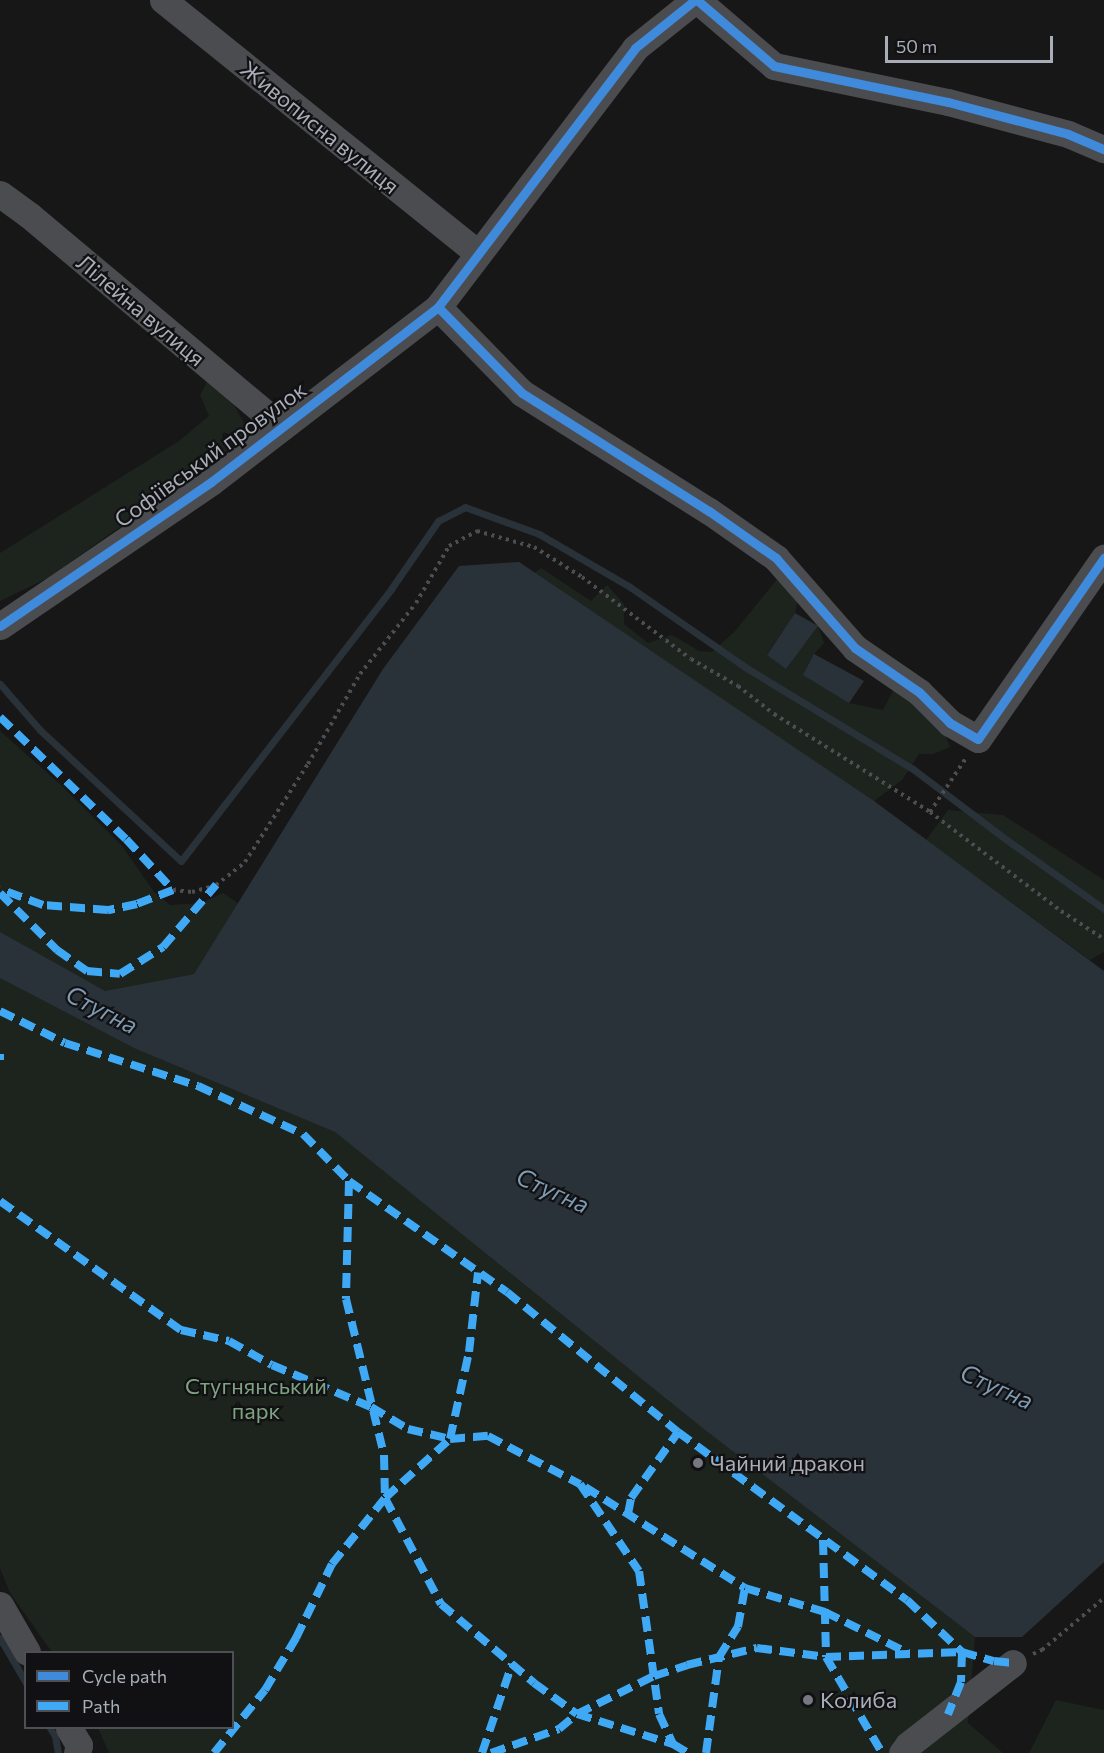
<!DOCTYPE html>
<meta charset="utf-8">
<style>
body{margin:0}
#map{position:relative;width:1104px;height:1753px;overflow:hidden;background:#171717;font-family:Commissioner,sans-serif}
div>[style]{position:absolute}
.green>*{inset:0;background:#1d241e}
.water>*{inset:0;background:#2a3239}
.stream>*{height:7px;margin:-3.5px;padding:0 3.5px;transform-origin:3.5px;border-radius:3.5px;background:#2a3239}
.path>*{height:4px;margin-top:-2px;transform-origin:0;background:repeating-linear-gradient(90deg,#4d4e52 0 3px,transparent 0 7.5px)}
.minor>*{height:27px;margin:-13.5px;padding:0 13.5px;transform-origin:13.5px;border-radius:13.5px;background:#4b4c50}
.quiet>*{height:8px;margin-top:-4px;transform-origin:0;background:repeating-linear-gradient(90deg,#3fa9f5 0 15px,transparent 0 23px)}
.cycleway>*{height:9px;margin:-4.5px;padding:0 4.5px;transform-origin:4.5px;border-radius:4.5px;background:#408adc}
.dots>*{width:16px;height:16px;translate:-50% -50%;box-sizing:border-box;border:3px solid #111113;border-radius:50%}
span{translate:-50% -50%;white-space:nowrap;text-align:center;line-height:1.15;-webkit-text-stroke:4.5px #111113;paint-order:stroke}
.street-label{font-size:22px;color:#a8adb8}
.park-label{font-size:22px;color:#7fa381}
.poi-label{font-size:22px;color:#a8adb8}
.left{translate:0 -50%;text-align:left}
.water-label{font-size:24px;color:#7f9bb3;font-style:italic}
.legend{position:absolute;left:24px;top:1651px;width:210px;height:78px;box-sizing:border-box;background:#111113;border:2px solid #4d4f55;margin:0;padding:8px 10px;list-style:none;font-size:18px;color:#a8adb8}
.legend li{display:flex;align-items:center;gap:12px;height:30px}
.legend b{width:30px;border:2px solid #4d4f55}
.scale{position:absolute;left:885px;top:36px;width:168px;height:27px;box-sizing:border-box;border:3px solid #a8adb8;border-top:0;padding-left:8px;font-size:18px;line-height:21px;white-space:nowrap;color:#a8adb8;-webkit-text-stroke:4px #111113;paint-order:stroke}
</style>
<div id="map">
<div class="green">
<i style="clip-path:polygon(208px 380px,226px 390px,244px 423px,242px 440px,48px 578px,0 601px,0 553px,179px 441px,209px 416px,200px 395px)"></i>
<i style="clip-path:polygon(541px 568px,591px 601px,607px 585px,624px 604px,624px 624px,648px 643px,672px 635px,699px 651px,712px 652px,735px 631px,779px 577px,799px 594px,795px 613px,767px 654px,786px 669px,818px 626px,824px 643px,814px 654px,849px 703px,883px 710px,894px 689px,943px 729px,950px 747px,933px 754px,919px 754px,902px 780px,874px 801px,741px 744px,517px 586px)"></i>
<i style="clip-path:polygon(0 731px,62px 786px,122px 846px,154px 892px,170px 905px,201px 903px,223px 893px,239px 904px,194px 974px,105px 991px,0 945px)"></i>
<i style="clip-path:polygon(948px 810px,1003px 815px,1104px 880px,1104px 952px,1090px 960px,926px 840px)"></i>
<i style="clip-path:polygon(0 978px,136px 1049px,335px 1132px,705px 1430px,975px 1637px,968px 1723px,1003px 1753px,109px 1753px,98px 1728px,232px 1728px,232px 1652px,52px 1652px,10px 1593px,0 1568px)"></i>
<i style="clip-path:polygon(1056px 1700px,1104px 1710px,1104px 1753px,1029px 1753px)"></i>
</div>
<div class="water">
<i style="clip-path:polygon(519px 562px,874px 801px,1104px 971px,1104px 1562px,1022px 1637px,975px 1637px,705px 1430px,335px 1132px,136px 1049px,0 978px,0 932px,105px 991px,194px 974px,383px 669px,459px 566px)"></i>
<i style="clip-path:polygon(795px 613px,818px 626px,786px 669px,767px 655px)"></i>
<i style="clip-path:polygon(814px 654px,864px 681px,849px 703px,803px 675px)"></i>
</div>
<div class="stream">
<i style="left:0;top:684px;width:61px;rotate:49deg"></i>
<i style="left:40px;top:730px;width:192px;rotate:42.9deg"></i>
<i style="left:181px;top:861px;width:344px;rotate:-52.3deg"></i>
<i style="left:391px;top:589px;width:83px;rotate:-55.3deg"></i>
<i style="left:438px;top:521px;width:30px;rotate:-27deg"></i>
<i style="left:465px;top:507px;width:79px;rotate:20deg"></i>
<i style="left:539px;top:534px;width:105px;rotate:30.2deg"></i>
<i style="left:630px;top:587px;width:140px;rotate:34.8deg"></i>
<i style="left:745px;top:667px;width:197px;rotate:31.3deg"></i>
<i style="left:913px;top:769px;width:118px;rotate:37.1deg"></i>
<i style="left:1007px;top:840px;width:119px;rotate:35.4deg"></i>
<i style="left:0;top:1638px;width:52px;rotate:60deg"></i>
<i style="left:50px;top:1728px;width:9px;rotate:58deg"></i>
<i style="left:55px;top:1736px;width:17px;rotate:80deg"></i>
</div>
<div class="path">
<i style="left:930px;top:812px;width:65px;rotate:-56.3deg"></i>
<i style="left:173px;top:890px;width:19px;rotate:6deg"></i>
<i style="left:192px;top:892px;width:25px;rotate:-16deg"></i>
<i style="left:216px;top:885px;width:37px;rotate:-38deg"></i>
<i style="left:245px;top:862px;width:117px;rotate:-57.3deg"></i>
<i style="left:308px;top:764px;width:104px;rotate:-60deg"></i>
<i style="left:360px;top:674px;width:90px;rotate:-51.7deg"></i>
<i style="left:416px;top:603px;width:66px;rotate:-59.9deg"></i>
<i style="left:449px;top:546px;width:32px;rotate:-28deg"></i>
<i style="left:477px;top:531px;width:59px;rotate:15.7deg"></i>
<i style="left:534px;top:547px;width:57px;rotate:32deg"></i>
<i style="left:582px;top:577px;width:136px;rotate:37deg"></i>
<i style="left:691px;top:659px;width:54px;rotate:29.9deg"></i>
<i style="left:738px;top:686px;width:46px;rotate:37.9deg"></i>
<i style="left:774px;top:714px;width:184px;rotate:32.1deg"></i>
<i style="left:930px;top:812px;width:164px;rotate:37.1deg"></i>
<i style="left:1061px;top:911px;width:51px;rotate:33.1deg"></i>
<i style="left:1033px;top:1654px;width:10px;rotate:-24deg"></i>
<i style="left:1042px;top:1650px;width:81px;rotate:-40deg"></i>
</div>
<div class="minor">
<i style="left:163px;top:0;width:404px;rotate:38.8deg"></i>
<i style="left:697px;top:0;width:101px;rotate:40.6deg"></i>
<i style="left:774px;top:66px;width:178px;rotate:11.7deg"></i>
<i style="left:948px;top:102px;width:124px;rotate:14.9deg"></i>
<i style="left:1068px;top:134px;width:39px;rotate:23deg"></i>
<i style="left:0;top:194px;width:36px;rotate:36deg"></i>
<i style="left:29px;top:215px;width:330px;rotate:40deg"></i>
<i style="left:438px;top:307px;width:120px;rotate:45.7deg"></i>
<i style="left:522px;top:393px;width:221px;rotate:32.3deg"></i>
<i style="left:709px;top:511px;width:82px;rotate:35deg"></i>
<i style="left:776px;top:558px;width:120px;rotate:48.7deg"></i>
<i style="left:855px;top:648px;width:78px;rotate:34.5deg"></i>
<i style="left:919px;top:692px;width:44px;rotate:45deg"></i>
<i style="left:950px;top:723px;width:32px;rotate:30deg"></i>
<i style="left:978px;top:739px;width:221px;rotate:-55.2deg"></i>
<i style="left:0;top:626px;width:255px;rotate:-34.3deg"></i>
<i style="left:211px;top:482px;width:287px;rotate:-37.6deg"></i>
<i style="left:438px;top:307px;width:325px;rotate:-52.7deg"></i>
<i style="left:635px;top:48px;width:77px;rotate:-38.7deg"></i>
<i style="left:0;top:1605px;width:54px;rotate:60.1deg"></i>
<i style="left:69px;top:1728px;width:20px;rotate:60deg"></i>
<i style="left:79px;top:1745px;width:8px;rotate:104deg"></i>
<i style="left:902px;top:1753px;width:10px;rotate:-53deg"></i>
<i style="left:908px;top:1745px;width:133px;rotate:-38deg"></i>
</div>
<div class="quiet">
<i style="left:0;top:717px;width:175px;rotate:44.1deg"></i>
<i style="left:126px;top:839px;width:69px;rotate:47.3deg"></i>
<i style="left:173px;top:890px;width:39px;rotate:159deg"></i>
<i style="left:137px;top:904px;width:30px;rotate:168deg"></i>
<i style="left:108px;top:910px;width:65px;rotate:-175.6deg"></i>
<i style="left:43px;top:905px;width:46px;rotate:-159.6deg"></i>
<i style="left:0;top:893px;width:81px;rotate:45deg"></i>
<i style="left:57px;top:950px;width:37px;rotate:35deg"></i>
<i style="left:87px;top:971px;width:33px;rotate:5deg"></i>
<i style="left:120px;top:974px;width:51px;rotate:-32.1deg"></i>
<i style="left:163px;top:947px;width:82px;rotate:-49.5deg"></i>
<i style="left:0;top:1011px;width:72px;rotate:26.2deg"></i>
<i style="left:65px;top:1043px;width:140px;rotate:17.9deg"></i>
<i style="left:198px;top:1086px;width:115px;rotate:24.6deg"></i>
<i style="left:303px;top:1134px;width:66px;rotate:45.6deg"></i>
<i style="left:349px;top:1181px;width:193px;rotate:35.1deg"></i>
<i style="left:507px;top:1292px;width:221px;rotate:39.3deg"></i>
<i style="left:678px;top:1432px;width:284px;rotate:36.3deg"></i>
<i style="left:907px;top:1600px;width:76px;rotate:43.4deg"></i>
<i style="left:962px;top:1652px;width:33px;rotate:16deg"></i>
<i style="left:994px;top:1661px;width:19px;rotate:6deg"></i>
<i style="left:0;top:1054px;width:6px;rotate:90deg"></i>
<i style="left:349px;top:1181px;width:118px;rotate:91.5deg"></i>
<i style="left:346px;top:1299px;width:161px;rotate:76.3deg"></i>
<i style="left:384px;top:1455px;width:43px;rotate:88.7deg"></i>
<i style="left:385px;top:1498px;width:120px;rotate:62.2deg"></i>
<i style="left:441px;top:1604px;width:122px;rotate:40.3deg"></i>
<i style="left:534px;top:1683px;width:53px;rotate:35.8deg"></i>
<i style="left:577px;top:1714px;width:101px;rotate:17.4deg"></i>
<i style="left:0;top:1201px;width:222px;rotate:35.5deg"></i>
<i style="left:181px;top:1330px;width:49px;rotate:12.9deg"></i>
<i style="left:229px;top:1341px;width:49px;rotate:29.2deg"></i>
<i style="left:272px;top:1365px;width:108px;rotate:23deg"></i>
<i style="left:371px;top:1407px;width:43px;rotate:30.7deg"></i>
<i style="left:408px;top:1429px;width:43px;rotate:13.4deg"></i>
<i style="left:450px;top:1439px;width:38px;rotate:-5deg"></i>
<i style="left:488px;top:1436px;width:104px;rotate:27.6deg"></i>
<i style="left:580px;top:1484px;width:105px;rotate:55.9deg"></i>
<i style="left:639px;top:1571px;width:144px;rotate:82deg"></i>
<i style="left:659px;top:1714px;width:33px;rotate:65deg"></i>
<i style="left:673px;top:1744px;width:17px;rotate:31deg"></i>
<i style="left:585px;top:1487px;width:189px;rotate:32.3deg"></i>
<i style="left:745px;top:1588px;width:84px;rotate:16.7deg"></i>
<i style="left:825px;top:1612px;width:93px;rotate:26.3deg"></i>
<i style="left:628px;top:1514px;width:16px;rotate:-79deg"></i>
<i style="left:631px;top:1498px;width:81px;rotate:-54.5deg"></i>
<i style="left:823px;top:1540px;width:117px;rotate:88.5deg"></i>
<i style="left:826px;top:1657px;width:111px;rotate:59.7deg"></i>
<i style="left:214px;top:1753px;width:81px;rotate:-51deg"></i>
<i style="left:265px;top:1690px;width:61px;rotate:-59.2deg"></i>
<i style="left:296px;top:1638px;width:82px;rotate:-64.1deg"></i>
<i style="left:332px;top:1564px;width:85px;rotate:-51.2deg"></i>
<i style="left:385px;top:1498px;width:88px;rotate:-42.2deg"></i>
<i style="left:450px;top:1439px;width:89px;rotate:-77.7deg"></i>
<i style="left:469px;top:1352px;width:80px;rotate:-83.5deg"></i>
<i style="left:482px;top:1753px;width:94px;rotate:-71.4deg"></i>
<i style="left:491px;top:1753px;width:72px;rotate:-19.4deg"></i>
<i style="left:559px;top:1729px;width:23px;rotate:-40deg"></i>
<i style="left:577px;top:1714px;width:86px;rotate:-26.3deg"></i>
<i style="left:654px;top:1676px;width:35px;rotate:-18deg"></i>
<i style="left:687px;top:1665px;width:72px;rotate:-13.7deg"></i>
<i style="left:757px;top:1648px;width:70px;rotate:7.4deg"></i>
<i style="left:826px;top:1657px;width:136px;rotate:-2.1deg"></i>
<i style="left:962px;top:1652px;width:30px;rotate:92deg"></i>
<i style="left:961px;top:1682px;width:35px;rotate:112deg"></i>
<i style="left:706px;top:1753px;width:97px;rotate:-82.3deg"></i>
<i style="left:719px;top:1657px;width:36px;rotate:-58deg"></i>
<i style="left:738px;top:1627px;width:40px;rotate:-80deg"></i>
</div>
<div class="cycleway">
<i style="left:697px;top:0;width:101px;rotate:40.6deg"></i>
<i style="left:774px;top:66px;width:178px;rotate:11.7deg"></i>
<i style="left:948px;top:102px;width:124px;rotate:14.9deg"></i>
<i style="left:1068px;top:134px;width:39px;rotate:23deg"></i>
<i style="left:438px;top:307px;width:120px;rotate:45.7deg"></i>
<i style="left:522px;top:393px;width:221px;rotate:32.3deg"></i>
<i style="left:709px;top:511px;width:82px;rotate:35deg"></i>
<i style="left:776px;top:558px;width:120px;rotate:48.7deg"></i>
<i style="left:855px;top:648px;width:78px;rotate:34.5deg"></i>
<i style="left:919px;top:692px;width:44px;rotate:45deg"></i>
<i style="left:950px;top:723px;width:32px;rotate:30deg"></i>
<i style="left:978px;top:739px;width:221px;rotate:-55.2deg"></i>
<i style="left:0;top:626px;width:255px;rotate:-34.3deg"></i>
<i style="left:211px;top:482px;width:287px;rotate:-37.6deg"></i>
<i style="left:438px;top:307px;width:325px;rotate:-52.7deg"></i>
<i style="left:635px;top:48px;width:77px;rotate:-38.7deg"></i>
</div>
<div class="dots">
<i style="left:698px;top:1463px;background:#757880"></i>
<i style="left:808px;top:1700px;background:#757880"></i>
</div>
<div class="street-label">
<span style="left:320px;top:127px;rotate:39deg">Живописна вулиця</span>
<span style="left:141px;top:310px;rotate:40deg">Лілейна вулиця</span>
<span style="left:210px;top:454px;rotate:-36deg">Софіївський провулок</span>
</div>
<div class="park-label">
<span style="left:256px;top:1398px">Стугнянський<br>парк</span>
</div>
<div class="poi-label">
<span class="left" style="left:710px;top:1463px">Чайний дракон</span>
<span class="left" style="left:820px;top:1700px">Колиба</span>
</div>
<div class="water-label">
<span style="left:102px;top:1009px;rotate:27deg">Стугна</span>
<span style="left:553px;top:1190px;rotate:24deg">Стугна</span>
<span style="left:997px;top:1386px;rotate:24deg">Стугна</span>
</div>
<ul class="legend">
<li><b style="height:8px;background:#408adc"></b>Cycle path</li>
<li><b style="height:8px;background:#3fa9f5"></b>Path</li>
</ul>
<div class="scale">50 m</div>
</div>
